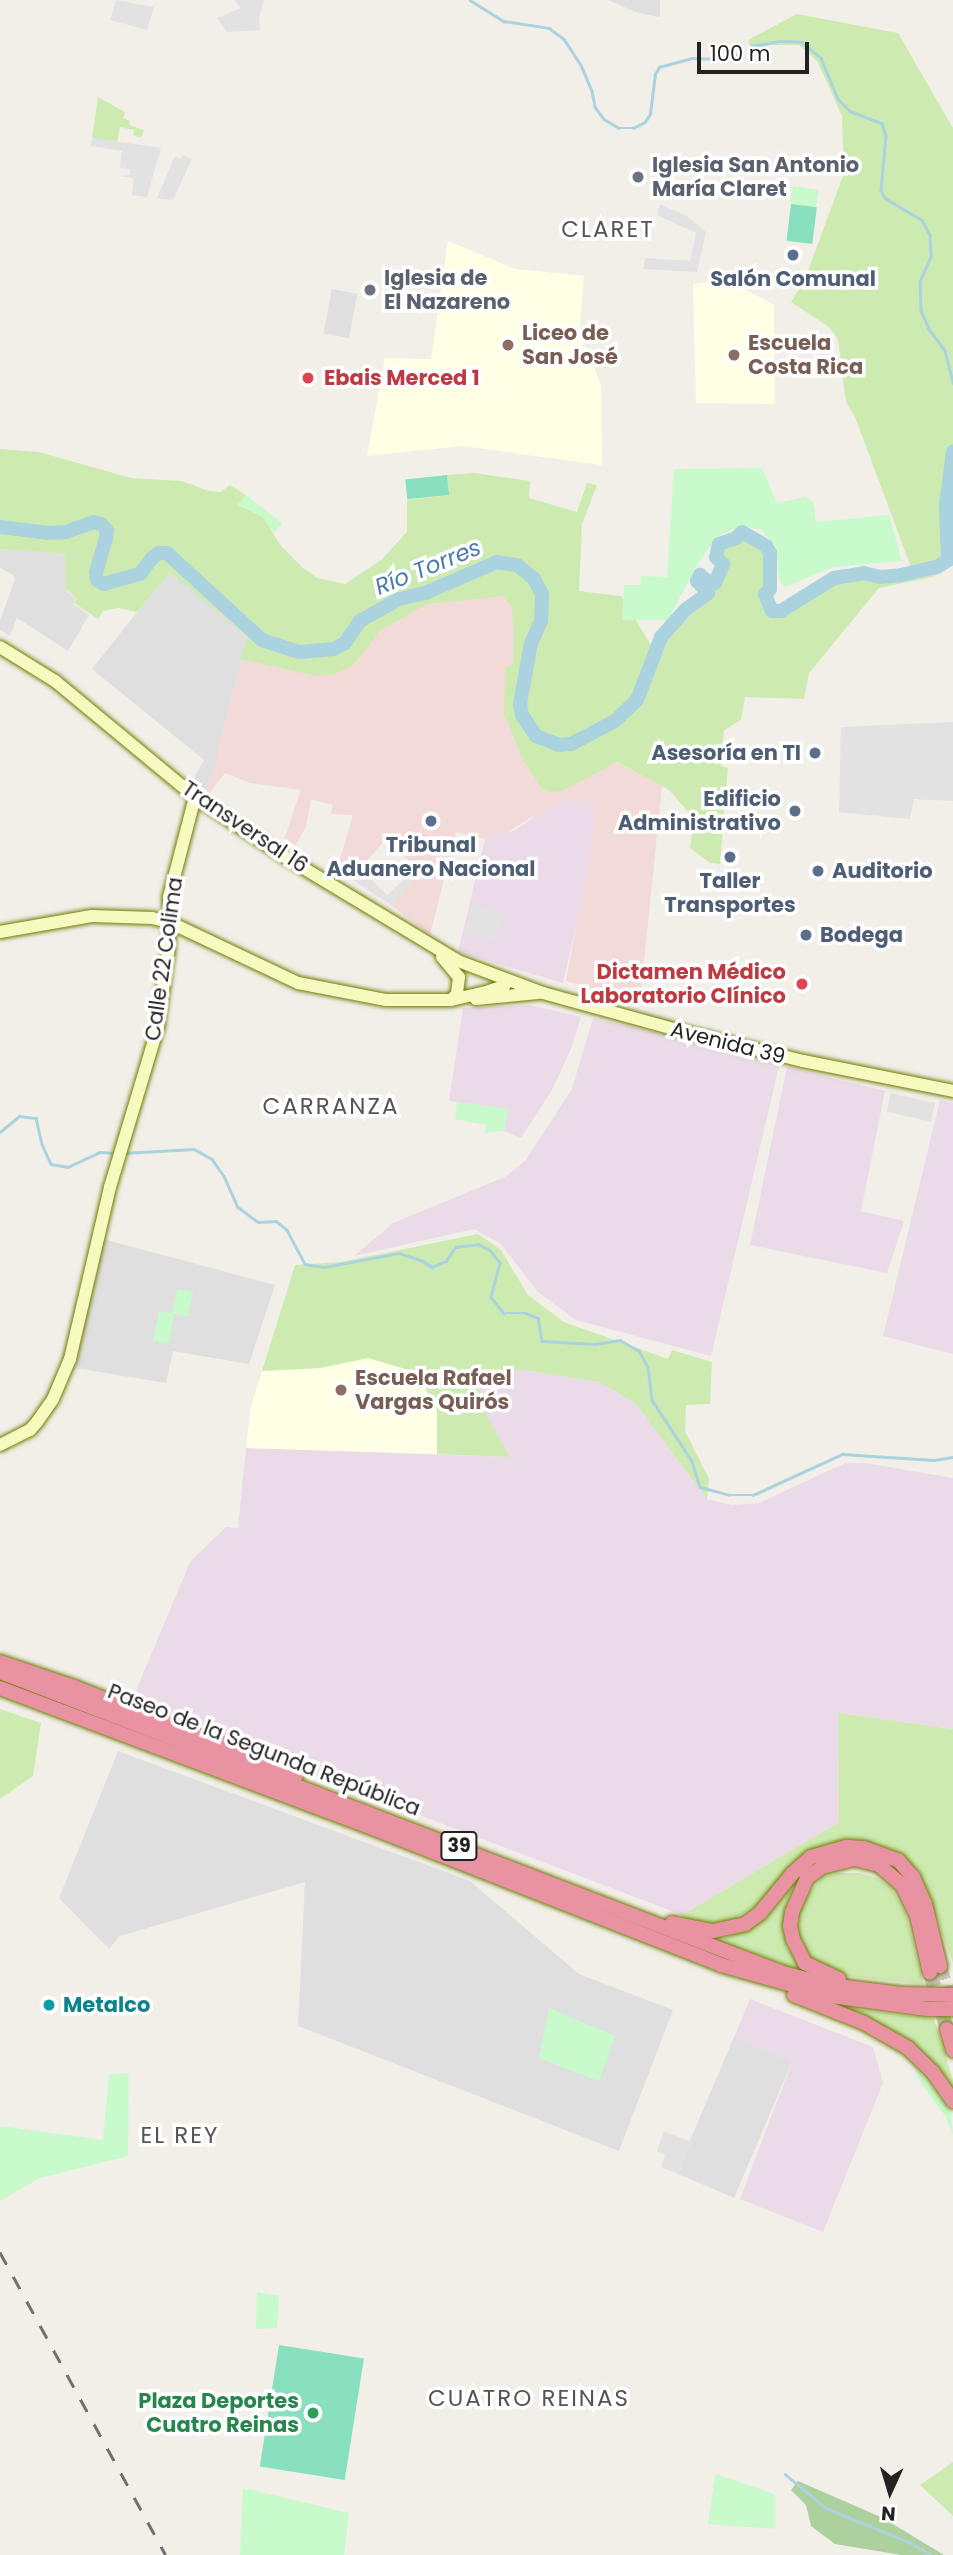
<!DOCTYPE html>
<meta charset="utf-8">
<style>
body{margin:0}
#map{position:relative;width:953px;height:2555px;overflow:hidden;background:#f2efe9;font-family:Poppins,sans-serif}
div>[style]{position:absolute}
.residential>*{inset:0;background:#e0dfdf;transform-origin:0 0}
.commercial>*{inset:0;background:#f2dad9}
.industrial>*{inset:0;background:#ebdbe8}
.education>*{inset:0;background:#ffffe5}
.grass>*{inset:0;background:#cdebb0}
.forest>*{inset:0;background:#add19e}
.park>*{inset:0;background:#c8facc;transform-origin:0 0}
.pitch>*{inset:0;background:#88e0be;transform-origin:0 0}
.parking>*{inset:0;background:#e2e2e2;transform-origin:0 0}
.stream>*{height:2.5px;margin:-1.25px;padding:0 1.25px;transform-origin:1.25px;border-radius:1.25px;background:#aad3df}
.river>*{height:14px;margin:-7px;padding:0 7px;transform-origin:7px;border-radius:7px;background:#aad3df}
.highway-tunnel>*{height:14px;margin-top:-7px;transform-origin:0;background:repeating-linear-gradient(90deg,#c8c6c1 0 14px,transparent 0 21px)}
.roads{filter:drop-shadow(0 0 2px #707d05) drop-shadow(0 0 2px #707d05)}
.secondary>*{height:12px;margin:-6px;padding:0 6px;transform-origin:6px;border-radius:6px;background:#f7fabf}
.highway>*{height:14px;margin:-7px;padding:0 7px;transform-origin:7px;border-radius:7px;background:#e892a2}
.rail>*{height:2.5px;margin-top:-1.25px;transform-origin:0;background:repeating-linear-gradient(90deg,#707070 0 14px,transparent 0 28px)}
.dots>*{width:19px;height:19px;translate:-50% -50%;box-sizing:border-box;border:4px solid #fff;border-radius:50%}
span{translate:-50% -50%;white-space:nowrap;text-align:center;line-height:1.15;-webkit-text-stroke:7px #fff;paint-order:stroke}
.shield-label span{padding:2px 5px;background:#fff;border:2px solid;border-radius:5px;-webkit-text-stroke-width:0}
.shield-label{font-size:19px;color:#222;font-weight:700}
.worship-label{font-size:21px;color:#5b616d;font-weight:700}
.left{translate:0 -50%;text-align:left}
.service-label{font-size:21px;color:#4e5e75;font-weight:700}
.right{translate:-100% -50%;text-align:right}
.education-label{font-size:21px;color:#785e54;font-weight:700}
.health-label{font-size:21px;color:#be3a42;font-weight:700}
.street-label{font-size:21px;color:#222}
.culture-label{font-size:21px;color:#0d838f;font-weight:700}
.leisure-label{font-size:21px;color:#27864d;font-weight:700}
.neighbourhood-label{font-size:23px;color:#555;letter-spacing:2px}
.water-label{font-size:23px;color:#4a7aab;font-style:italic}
.north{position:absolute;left:855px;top:2457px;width:70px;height:70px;-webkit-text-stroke:5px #fff;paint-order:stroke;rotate:184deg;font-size:19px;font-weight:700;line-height:28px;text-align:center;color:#222}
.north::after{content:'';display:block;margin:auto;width:24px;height:32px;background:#222;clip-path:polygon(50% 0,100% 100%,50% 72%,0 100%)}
.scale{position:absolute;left:697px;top:42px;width:112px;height:32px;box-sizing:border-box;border:4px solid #222;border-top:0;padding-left:9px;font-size:21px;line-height:24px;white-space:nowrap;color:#222;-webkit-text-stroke:5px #fff;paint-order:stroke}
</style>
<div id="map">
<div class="residential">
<i style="clip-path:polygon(608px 0,660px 0,660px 17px,638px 13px)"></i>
<i style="left:332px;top:289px;width:26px;height:45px;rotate:11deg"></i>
<i style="clip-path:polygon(0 549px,65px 554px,66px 590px,76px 599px,73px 604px,89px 615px,68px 651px,17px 618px,10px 636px,0 630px,0 621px,15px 579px,13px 575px,0 568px)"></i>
<i style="clip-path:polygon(170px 571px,248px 637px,219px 747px,216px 770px,203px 791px,191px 783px,204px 760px,92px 669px)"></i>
<i style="clip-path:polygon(103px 1239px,275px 1285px,249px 1364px,173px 1351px,166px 1383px,75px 1368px)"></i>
<i style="clip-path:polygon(118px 1751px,470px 1881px,579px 1974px,673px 2010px,619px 2151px,298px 2026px,305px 1882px,120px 1936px,109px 1949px,59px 1898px)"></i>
<i style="left:734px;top:2037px;width:63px;height:148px;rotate:23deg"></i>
</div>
<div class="commercial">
<i style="clip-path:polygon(493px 569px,616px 762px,662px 786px,640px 1002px,566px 981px,593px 834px,573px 800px,541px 812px,504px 834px,487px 835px,485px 839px,456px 832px,430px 935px,390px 904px,412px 882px,406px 873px,414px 865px,385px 840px,351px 879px,337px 869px,353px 815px,331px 814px,333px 805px,311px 799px,306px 827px,295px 846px,284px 839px,301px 790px,250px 783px,225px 773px,208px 795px,203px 791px,216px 770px,218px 747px,248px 637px,361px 636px)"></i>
</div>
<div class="industrial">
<i style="clip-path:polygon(573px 800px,594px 804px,593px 834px,584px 892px,563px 983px,458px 952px,486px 835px,514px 831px,541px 812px)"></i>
<i style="clip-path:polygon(530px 1005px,581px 1017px,571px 1049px,552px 1090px,521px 1138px,504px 1131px,507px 1109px,449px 1101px,463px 1008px)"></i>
<i style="clip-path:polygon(593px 1018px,780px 1062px,711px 1356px,576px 1320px,538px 1292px,501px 1244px,474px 1229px,354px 1256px,393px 1223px,505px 1177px,525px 1161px,572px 1089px)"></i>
<i style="clip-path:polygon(787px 1067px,885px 1091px,861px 1211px,904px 1221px,887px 1273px,750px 1245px)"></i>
<i style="clip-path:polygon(940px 1100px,953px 1103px,953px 1354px,883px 1336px)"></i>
<i style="clip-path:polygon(525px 1370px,599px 1382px,636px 1404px,707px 1499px,732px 1505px,759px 1503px,845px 1463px,865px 1463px,953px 1478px,953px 1729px,838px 1713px,839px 1822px,682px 1915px,130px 1705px,190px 1562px,226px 1527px,238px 1528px,246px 1448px,509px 1457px,484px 1410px,475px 1376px)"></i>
<i style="clip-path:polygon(750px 1999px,873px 2047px,883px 2083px,823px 2232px,740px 2199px,792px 2062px,734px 2037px)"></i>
</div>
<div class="education">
<i style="clip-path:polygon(448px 241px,515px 269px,584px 276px,579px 337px,589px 353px,601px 386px,602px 465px,463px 446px,367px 456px,385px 358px,431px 359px)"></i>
<i style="clip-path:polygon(711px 282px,746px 290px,774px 305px,775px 404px,696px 403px,693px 284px)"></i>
<i style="clip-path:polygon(368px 1358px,416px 1372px,437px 1410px,437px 1454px,246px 1448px,251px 1407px,262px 1371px,320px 1368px)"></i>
</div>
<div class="grass">
<i style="clip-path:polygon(797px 14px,898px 33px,953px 128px,953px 565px,933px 577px,879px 588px,809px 673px,804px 699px,745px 697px,741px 720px,724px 730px,721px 766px,728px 768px,720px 864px,710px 863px,690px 848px,694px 818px,669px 790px,617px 762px,562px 791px,548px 792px,541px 788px,522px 758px,504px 713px,505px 668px,513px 664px,514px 630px,511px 606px,503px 596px,427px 604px,381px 630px,353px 665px,335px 674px,317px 676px,240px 659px,248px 637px,170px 572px,137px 612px,118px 608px,103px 611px,98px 619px,74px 603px,77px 599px,66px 589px,65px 554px,0 549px,0 449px,39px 452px,131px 478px,182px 481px,209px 491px,220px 492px,230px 485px,246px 495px,238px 505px,263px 517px,281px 546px,303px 568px,317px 578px,345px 584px,381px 560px,407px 532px,407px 500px,449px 495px,447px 475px,474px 473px,530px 481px,529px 498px,577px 512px,587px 483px,597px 485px,582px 524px,579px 591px,621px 596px,660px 660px,667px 637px,712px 596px,727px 568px,720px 554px,724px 545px,744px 537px,760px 547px,767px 558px,767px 586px,761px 591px,770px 614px,780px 615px,835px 582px,914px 575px,855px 417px,846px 402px,838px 339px,829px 327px,791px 302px,805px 279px,844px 173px,842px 116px,817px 61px,799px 45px,770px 45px,753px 52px,748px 40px)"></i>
<i style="clip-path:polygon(98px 97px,125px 112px,123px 118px,130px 121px,129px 125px,144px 130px,141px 138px,133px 135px,134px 130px,120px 127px,117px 142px,92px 138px)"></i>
<i style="clip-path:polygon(478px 1234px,501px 1250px,528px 1295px,564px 1322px,668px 1359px,672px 1350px,712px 1362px,710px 1404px,686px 1405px,685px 1431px,709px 1479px,707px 1499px,636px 1404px,599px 1382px,525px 1370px,476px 1376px,484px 1410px,510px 1457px,437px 1454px,437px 1410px,416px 1372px,368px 1358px,320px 1368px,262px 1371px,295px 1265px,341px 1262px)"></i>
<i style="clip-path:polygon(0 1709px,41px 1723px,33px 1776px,0 1799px)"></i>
<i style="clip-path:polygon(838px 1713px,953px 1729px,953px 1963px,919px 1871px,884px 1848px,851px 1839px,816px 1850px,759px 1904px,726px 1923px,693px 1925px,682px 1915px,839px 1822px)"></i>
<i style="clip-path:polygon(837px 1873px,860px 1873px,877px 1878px,891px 1887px,906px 1914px,923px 1984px,845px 1976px,826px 1970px,812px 1961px,797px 1932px,801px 1901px,823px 1877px)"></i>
<i style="clip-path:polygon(792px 1887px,785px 1912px,784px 1930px,787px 1948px,804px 1972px,719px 1941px,753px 1926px,767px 1917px)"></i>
<i style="clip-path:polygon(838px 2007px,934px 2019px,953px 2080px,953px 2096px,934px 2066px)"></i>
<i style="clip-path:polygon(953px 2462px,953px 2516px,920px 2485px)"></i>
</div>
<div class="forest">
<i style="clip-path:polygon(798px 2481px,883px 2518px,944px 2555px,901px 2555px,835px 2544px,811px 2526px,806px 2505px,791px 2490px)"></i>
</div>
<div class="park">
<i style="left:793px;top:186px;width:26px;height:18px;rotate:9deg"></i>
<i style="clip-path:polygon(762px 468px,777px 503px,805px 497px,813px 502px,816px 522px,889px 515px,902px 561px,833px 567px,785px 587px,780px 582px,775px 546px,762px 530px,742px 526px,718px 536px,698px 563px,668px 620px,622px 620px,624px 585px,640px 585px,641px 576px,667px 577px,674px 469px)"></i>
<i style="clip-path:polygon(246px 495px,282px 523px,274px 534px,263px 517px,237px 505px)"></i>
<i style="clip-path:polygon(457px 1102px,508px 1109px,504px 1131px,485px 1133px,486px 1125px,455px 1119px)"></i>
<i style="clip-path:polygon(177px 1289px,193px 1292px,188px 1316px,174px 1314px,169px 1343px,153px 1341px,159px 1312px,172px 1313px)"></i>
<i style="clip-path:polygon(549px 2008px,615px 2036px,599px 2081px,539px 2058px)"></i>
<i style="clip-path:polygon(914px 2065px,951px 2112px,953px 2135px,946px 2117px,918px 2079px)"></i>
<i style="clip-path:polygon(129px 2073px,128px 2156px,40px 2178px,0 2201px,0 2126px,103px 2140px,109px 2075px)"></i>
<i style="clip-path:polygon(257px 2292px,279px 2296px,277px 2328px,256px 2329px)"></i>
<i style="clip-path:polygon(715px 2474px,775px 2494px,775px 2529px,708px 2524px)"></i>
<i style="clip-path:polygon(243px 2488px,349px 2513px,344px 2555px,240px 2555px)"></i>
</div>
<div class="pitch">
<i style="left:791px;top:204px;width:26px;height:37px;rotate:7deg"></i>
<i style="left:447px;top:475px;width:20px;height:42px;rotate:84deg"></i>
<i style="left:279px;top:2345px;width:86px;height:123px;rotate:9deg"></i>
</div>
<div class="parking">
<i style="clip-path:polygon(116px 0,154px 7px,147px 30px,110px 20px)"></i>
<i style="clip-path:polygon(234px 0,264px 0,259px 18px,260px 30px,227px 32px,217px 18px,241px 8px)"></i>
<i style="clip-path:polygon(92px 138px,161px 148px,147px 197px,132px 195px,134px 178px,117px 176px,130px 175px,130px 169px,120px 168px,122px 151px,91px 146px)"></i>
<i style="clip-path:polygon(183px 155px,192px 159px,173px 200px,157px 198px,175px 156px,180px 159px)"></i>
<i style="clip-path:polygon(660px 204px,688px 217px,706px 232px,697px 272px,643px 269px,645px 258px,690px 261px,696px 233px,657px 215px)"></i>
<i style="clip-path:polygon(953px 722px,953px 801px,914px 799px,910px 819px,839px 812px,841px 727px)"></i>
<i style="clip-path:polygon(360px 868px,387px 895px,408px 876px,412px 882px,390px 904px,351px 879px)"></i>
<i style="left:473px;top:904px;width:32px;height:29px;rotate:18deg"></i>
<i style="left:891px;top:1093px;width:45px;height:19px;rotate:13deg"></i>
<i style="clip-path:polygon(664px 2131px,692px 2142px,679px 2174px,661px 2167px,665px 2155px,657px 2151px)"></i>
</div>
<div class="stream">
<i style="left:470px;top:0;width:40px;rotate:32deg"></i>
<i style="left:504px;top:21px;width:46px;rotate:8.8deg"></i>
<i style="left:549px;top:28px;width:19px;rotate:36deg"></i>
<i style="left:564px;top:39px;width:31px;rotate:57deg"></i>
<i style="left:581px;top:65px;width:28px;rotate:67deg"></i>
<i style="left:592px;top:91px;width:16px;rotate:79deg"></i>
<i style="left:595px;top:107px;width:15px;rotate:53deg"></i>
<i style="left:604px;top:119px;width:17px;rotate:31deg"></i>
<i style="left:619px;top:128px;width:14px"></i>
<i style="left:633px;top:128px;width:13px;rotate:-27deg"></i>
<i style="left:645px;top:122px;width:9px;rotate:-58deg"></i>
<i style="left:650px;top:114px;width:40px;rotate:-82.9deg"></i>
<i style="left:655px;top:74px;width:8px;rotate:-60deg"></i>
<i style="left:659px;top:67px;width:34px;rotate:-15deg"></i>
<i style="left:692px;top:58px;width:26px;rotate:2deg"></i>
<i style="left:718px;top:59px;width:21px;rotate:-14deg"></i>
<i style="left:751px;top:46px;width:28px;rotate:-10deg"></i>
<i style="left:779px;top:41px;width:23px;rotate:2deg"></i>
<i style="left:802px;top:42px;width:25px;rotate:40deg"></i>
<i style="left:821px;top:58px;width:44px;rotate:67.5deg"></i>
<i style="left:838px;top:99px;width:17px;rotate:45deg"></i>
<i style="left:850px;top:111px;width:34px;rotate:21deg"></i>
<i style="left:882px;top:123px;width:14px;rotate:73deg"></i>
<i style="left:886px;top:136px;width:54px;rotate:95.3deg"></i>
<i style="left:881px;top:190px;width:9px;rotate:63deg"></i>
<i style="left:885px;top:198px;width:43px;rotate:30.7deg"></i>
<i style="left:922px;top:220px;width:17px;rotate:62deg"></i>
<i style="left:930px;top:235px;width:22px;rotate:87deg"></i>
<i style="left:931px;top:257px;width:27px;rotate:114deg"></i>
<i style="left:920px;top:282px;width:28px;rotate:88deg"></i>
<i style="left:921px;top:310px;width:21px;rotate:67deg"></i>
<i style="left:929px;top:329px;width:26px;rotate:53deg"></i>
<i style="left:945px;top:350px;width:34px;rotate:76deg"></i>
<i style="left:0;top:1132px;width:25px;rotate:-40deg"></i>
<i style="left:19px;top:1116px;width:17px;rotate:7deg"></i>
<i style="left:36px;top:1118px;width:27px;rotate:77deg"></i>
<i style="left:42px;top:1144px;width:22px;rotate:66deg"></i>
<i style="left:51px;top:1164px;width:17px;rotate:10deg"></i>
<i style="left:68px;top:1167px;width:35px;rotate:-25deg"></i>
<i style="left:100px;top:1152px;width:17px;rotate:3deg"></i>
<i style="left:123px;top:1153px;width:71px;rotate:-3.2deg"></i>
<i style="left:194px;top:1149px;width:21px;rotate:29deg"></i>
<i style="left:212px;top:1159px;width:21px;rotate:55deg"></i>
<i style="left:224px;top:1176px;width:34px;rotate:66deg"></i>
<i style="left:238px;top:1207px;width:25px;rotate:37deg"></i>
<i style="left:258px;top:1222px;width:18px;rotate:-3deg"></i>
<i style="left:276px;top:1221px;width:14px;rotate:39deg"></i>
<i style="left:287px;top:1230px;width:38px;rotate:62deg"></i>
<i style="left:305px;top:1264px;width:19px;rotate:9deg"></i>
<i style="left:324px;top:1267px;width:76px;rotate:-10.6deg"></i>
<i style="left:399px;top:1253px;width:23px;rotate:18deg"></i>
<i style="left:421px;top:1260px;width:13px;rotate:32deg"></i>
<i style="left:432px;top:1267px;width:15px;rotate:-23deg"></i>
<i style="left:446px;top:1261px;width:17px;rotate:-57deg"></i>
<i style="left:455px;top:1247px;width:23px;rotate:-7deg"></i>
<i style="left:478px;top:1244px;width:13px;rotate:27deg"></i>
<i style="left:490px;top:1250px;width:16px;rotate:52deg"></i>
<i style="left:500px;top:1263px;width:35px;rotate:105deg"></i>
<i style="left:491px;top:1297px;width:21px;rotate:51deg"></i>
<i style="left:504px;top:1313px;width:21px"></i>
<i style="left:525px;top:1313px;width:14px;rotate:21deg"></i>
<i style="left:538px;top:1318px;width:23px;rotate:80deg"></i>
<i style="left:542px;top:1341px;width:53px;rotate:3.2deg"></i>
<i style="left:595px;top:1344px;width:25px;rotate:-9deg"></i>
<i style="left:620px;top:1340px;width:22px;rotate:30deg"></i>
<i style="left:639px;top:1351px;width:18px;rotate:61deg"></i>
<i style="left:648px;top:1367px;width:33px;rotate:83deg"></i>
<i style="left:652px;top:1400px;width:73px;rotate:56.7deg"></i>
<i style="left:692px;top:1461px;width:27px;rotate:73deg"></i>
<i style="left:700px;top:1487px;width:30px;rotate:15deg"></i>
<i style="left:729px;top:1495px;width:24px"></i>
<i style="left:753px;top:1495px;width:98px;rotate:-24.7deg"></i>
<i style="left:842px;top:1454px;width:92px;rotate:3.7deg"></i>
<i style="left:934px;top:1460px;width:19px;rotate:-9deg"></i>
<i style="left:785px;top:2474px;width:53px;rotate:39.7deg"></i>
<i style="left:826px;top:2508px;width:92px;rotate:22.4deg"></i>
<i style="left:911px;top:2543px;width:23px;rotate:31deg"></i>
</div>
<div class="river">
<i style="left:0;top:527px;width:49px;rotate:7deg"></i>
<i style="left:49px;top:533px;width:17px;rotate:-3deg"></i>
<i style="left:66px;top:532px;width:29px;rotate:-20deg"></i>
<i style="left:93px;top:522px;width:8px;rotate:14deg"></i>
<i style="left:101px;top:524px;width:8px;rotate:45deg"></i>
<i style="left:107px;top:530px;width:8px;rotate:97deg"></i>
<i style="left:106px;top:538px;width:35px;rotate:106deg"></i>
<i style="left:96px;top:572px;width:8px;rotate:83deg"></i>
<i style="left:97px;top:580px;width:8px;rotate:30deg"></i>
<i style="left:104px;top:584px;width:37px;rotate:-16deg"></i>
<i style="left:140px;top:574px;width:20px;rotate:-53deg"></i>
<i style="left:152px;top:558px;width:9px;rotate:-36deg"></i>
<i style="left:159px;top:553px;width:8px"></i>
<i style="left:167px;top:553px;width:129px;rotate:42.5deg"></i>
<i style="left:262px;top:640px;width:39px;rotate:18deg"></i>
<i style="left:299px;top:652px;width:35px;rotate:-5deg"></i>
<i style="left:334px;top:649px;width:13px;rotate:-29deg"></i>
<i style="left:345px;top:643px;width:27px;rotate:-56deg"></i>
<i style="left:360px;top:621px;width:45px;rotate:-29.4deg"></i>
<i style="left:399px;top:599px;width:27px;rotate:-13deg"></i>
<i style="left:425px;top:593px;width:78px;rotate:-23.3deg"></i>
<i style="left:497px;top:562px;width:20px;rotate:9deg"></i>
<i style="left:517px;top:565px;width:22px;rotate:39deg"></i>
<i style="left:534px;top:579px;width:17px;rotate:62deg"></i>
<i style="left:542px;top:594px;width:27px;rotate:92deg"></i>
<i style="left:541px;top:621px;width:24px;rotate:114deg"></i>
<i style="left:531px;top:643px;width:62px;rotate:100.2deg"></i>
<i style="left:520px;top:704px;width:11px;rotate:80deg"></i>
<i style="left:522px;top:715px;width:25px;rotate:56deg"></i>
<i style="left:536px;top:736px;width:25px;rotate:21deg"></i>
<i style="left:559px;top:745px;width:12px;rotate:-5deg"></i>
<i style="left:571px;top:744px;width:50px;rotate:-27.6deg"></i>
<i style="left:615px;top:721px;width:30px;rotate:-44deg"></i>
<i style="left:637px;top:700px;width:67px;rotate:-69.1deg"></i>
<i style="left:661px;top:637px;width:36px;rotate:-48deg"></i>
<i style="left:685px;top:610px;width:29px;rotate:-36deg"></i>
<i style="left:708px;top:593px;width:16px;rotate:-133deg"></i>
<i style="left:697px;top:581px;width:7px;rotate:-63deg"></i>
<i style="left:700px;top:575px;width:15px;rotate:37deg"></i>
<i style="left:712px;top:584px;width:3px;rotate:-18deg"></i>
<i style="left:715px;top:583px;width:21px;rotate:-67deg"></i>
<i style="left:723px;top:564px;width:10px;rotate:-135deg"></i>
<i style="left:716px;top:557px;width:13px;rotate:-77deg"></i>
<i style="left:719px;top:544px;width:18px;rotate:-19deg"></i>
<i style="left:736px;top:538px;width:8px;rotate:-45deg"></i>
<i style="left:742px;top:532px;width:28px;rotate:30deg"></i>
<i style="left:766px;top:546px;width:8px;rotate:60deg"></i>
<i style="left:770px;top:553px;width:36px;rotate:90deg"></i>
<i style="left:770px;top:589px;width:7px;rotate:135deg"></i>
<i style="left:765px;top:594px;width:18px;rotate:68deg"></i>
<i style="left:772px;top:611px;width:9px"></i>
<i style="left:781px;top:611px;width:62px;rotate:-31.9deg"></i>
<i style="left:834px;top:578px;width:30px;rotate:-9deg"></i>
<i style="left:864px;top:573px;width:16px;rotate:14deg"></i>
<i style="left:880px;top:577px;width:21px;rotate:-5deg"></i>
<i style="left:901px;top:575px;width:37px;rotate:-13deg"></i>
<i style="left:937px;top:567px;width:13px;rotate:-32deg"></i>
<i style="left:948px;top:560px;width:54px;rotate:-92.1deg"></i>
<i style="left:946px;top:506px;width:55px;rotate:-82.7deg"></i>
</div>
<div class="highway-tunnel">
<i style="left:940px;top:1966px;width:40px;rotate:74deg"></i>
<i style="left:930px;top:1973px;width:59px;rotate:73.1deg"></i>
</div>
<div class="roads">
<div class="secondary">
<i style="left:0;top:647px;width:65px;rotate:31.7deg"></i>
<i style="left:55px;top:681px;width:182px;rotate:39.6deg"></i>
<i style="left:195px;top:797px;width:108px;rotate:33.7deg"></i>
<i style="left:285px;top:857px;width:202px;rotate:31deg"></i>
<i style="left:458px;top:961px;width:91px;rotate:20.6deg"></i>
<i style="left:543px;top:993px;width:143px;rotate:15.4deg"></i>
<i style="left:681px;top:1031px;width:126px;rotate:13.8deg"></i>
<i style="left:803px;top:1061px;width:153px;rotate:11.3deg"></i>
<i style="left:0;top:932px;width:93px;rotate:-9.9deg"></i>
<i style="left:92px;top:916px;width:60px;rotate:1.9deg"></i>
<i style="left:152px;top:918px;width:17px;rotate:13deg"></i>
<i style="left:169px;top:922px;width:143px;rotate:25.3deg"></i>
<i style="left:298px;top:983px;width:90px;rotate:10.9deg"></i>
<i style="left:386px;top:1000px;width:65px"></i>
<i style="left:451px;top:1000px;width:39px;rotate:-13deg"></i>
<i style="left:489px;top:991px;width:16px;rotate:-18deg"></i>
<i style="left:504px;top:986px;width:5px;rotate:-68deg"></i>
<i style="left:442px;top:957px;width:26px;rotate:50deg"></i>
<i style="left:459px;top:977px;width:17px;rotate:97deg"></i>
<i style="left:457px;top:994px;width:8px;rotate:135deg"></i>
<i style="left:476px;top:999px;width:62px;rotate:-5.5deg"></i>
<i style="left:0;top:1445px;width:34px;rotate:-27deg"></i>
<i style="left:30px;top:1430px;width:11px;rotate:-49deg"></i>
<i style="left:37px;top:1422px;width:28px;rotate:-55deg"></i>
<i style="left:53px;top:1399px;width:43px;rotate:-67deg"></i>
<i style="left:70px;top:1359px;width:177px;rotate:-76.9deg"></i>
<i style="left:110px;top:1187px;width:167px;rotate:-73.3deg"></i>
<i style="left:158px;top:1027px;width:81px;rotate:-82.2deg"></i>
<i style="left:169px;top:947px;width:50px;rotate:-90deg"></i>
<i style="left:169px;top:897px;width:103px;rotate:-75.4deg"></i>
</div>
<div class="highway">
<i style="left:0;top:1662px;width:78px;rotate:18.7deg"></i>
<i style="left:74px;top:1687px;width:239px;rotate:21.6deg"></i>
<i style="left:0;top:1672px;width:839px;rotate:21.03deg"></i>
<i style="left:783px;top:1973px;width:48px;rotate:14.6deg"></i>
<i style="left:829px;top:1985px;width:73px;rotate:7.1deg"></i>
<i style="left:901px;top:1994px;width:52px;rotate:1.1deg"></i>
<i style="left:0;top:1688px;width:411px;rotate:20.6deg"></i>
<i style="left:385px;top:1833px;width:361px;rotate:21.4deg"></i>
<i style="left:721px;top:1965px;width:114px;rotate:15.7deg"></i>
<i style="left:831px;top:1996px;width:97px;rotate:7.7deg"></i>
<i style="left:927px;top:2009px;width:26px"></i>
<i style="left:672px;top:1923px;width:42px;rotate:11deg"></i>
<i style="left:713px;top:1931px;width:33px;rotate:-12deg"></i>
<i style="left:745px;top:1924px;width:19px;rotate:-36deg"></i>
<i style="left:760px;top:1913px;width:50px;rotate:-50.6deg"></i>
<i style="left:792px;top:1874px;width:25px;rotate:-42deg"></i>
<i style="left:811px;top:1857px;width:37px;rotate:-16deg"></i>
<i style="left:847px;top:1847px;width:17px;rotate:3deg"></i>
<i style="left:864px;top:1848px;width:37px;rotate:20deg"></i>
<i style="left:899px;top:1861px;width:21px;rotate:49deg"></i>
<i style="left:913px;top:1877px;width:30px;rotate:66deg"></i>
<i style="left:925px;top:1904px;width:64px;rotate:76.4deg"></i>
<i style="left:839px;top:1979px;width:38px;rotate:-155deg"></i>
<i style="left:805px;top:1963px;width:27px;rotate:-117deg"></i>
<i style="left:793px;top:1939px;width:13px;rotate:-103deg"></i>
<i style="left:790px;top:1926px;width:14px;rotate:-82deg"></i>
<i style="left:792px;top:1912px;width:37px;rotate:-66deg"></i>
<i style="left:807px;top:1878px;width:19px;rotate:-36deg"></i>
<i style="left:822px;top:1867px;width:34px;rotate:-14deg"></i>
<i style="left:855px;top:1859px;width:25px;rotate:14deg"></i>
<i style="left:879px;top:1865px;width:30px;rotate:41deg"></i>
<i style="left:902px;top:1885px;width:34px;rotate:64deg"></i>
<i style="left:917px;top:1916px;width:58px;rotate:77.2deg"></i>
<i style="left:794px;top:1995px;width:75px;rotate:21.8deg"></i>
<i style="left:864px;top:2023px;width:51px;rotate:29.6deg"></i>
<i style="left:908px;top:2048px;width:33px;rotate:44deg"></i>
<i style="left:932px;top:2071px;width:37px;rotate:55deg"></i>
<i style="left:947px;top:2029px;width:22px;rotate:74deg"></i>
</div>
</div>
<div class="rail">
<i style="left:0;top:2252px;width:345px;rotate:61.3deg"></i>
</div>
<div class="dots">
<i style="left:638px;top:177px;background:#6b7280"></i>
<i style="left:793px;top:255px;background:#5c6f8a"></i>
<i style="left:370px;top:290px;background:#6b7280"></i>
<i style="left:508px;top:345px;background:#8d6e63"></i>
<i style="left:734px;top:355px;background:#8d6e63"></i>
<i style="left:308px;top:378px;background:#e0444e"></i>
<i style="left:815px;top:753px;background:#5c6f8a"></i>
<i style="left:795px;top:811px;background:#5c6f8a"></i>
<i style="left:431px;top:821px;background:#5c6f8a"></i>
<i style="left:730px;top:857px;background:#5c6f8a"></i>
<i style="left:818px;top:871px;background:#5c6f8a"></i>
<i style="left:806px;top:935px;background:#5c6f8a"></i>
<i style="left:802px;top:984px;background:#e0444e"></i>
<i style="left:341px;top:1390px;background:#8d6e63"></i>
<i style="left:49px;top:2005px;background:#0f9aa8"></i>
<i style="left:313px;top:2413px;background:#2e9e5b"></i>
</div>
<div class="shield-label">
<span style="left:459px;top:1846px">39</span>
</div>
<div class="worship-label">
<span class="left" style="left:652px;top:177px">Iglesia San Antonio<br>María Claret</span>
<span class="left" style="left:384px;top:290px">Iglesia de<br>El Nazareno</span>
</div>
<div class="service-label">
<span style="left:793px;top:279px">Salón Comunal</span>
<span class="right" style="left:801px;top:753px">Asesoría en TI</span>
<span class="right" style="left:781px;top:811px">Edificio<br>Administrativo</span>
<span style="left:431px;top:857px">Tribunal<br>Aduanero Nacional</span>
<span class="left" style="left:832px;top:871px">Auditorio</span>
<span style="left:730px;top:893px">Taller<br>Transportes</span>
<span class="left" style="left:820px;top:935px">Bodega</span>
</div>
<div class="education-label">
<span class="left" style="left:522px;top:345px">Liceo de<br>San José</span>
<span class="left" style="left:748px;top:355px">Escuela<br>Costa Rica</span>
<span class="left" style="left:355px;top:1390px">Escuela Rafael<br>Vargas Quirós</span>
</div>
<div class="health-label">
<span class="left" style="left:324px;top:378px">Ebais Merced 1</span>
<span class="right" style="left:786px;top:984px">Dictamen Médico<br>Laboratorio Clínico</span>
</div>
<div class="street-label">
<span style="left:245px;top:827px;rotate:34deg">Transversal 16</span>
<span style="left:164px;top:959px;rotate:-82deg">Calle 22 Colima</span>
<span style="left:728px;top:1043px;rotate:14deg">Avenida 39</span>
<span style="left:264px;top:1750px;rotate:21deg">Paseo de la Segunda República</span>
</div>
<div class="culture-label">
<span class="left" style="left:63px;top:2005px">Metalco</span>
</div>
<div class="leisure-label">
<span class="right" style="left:299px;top:2413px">Plaza Deportes<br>Cuatro Reinas</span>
</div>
<div class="neighbourhood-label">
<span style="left:608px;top:229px">CLARET</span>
<span style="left:331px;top:1106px">CARRANZA</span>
<span style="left:180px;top:2135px">EL REY</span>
<span style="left:529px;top:2398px">CUATRO REINAS</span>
</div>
<div class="water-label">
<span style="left:428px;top:567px;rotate:-22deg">Río Torres</span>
</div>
<div class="north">N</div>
<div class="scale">100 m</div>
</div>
